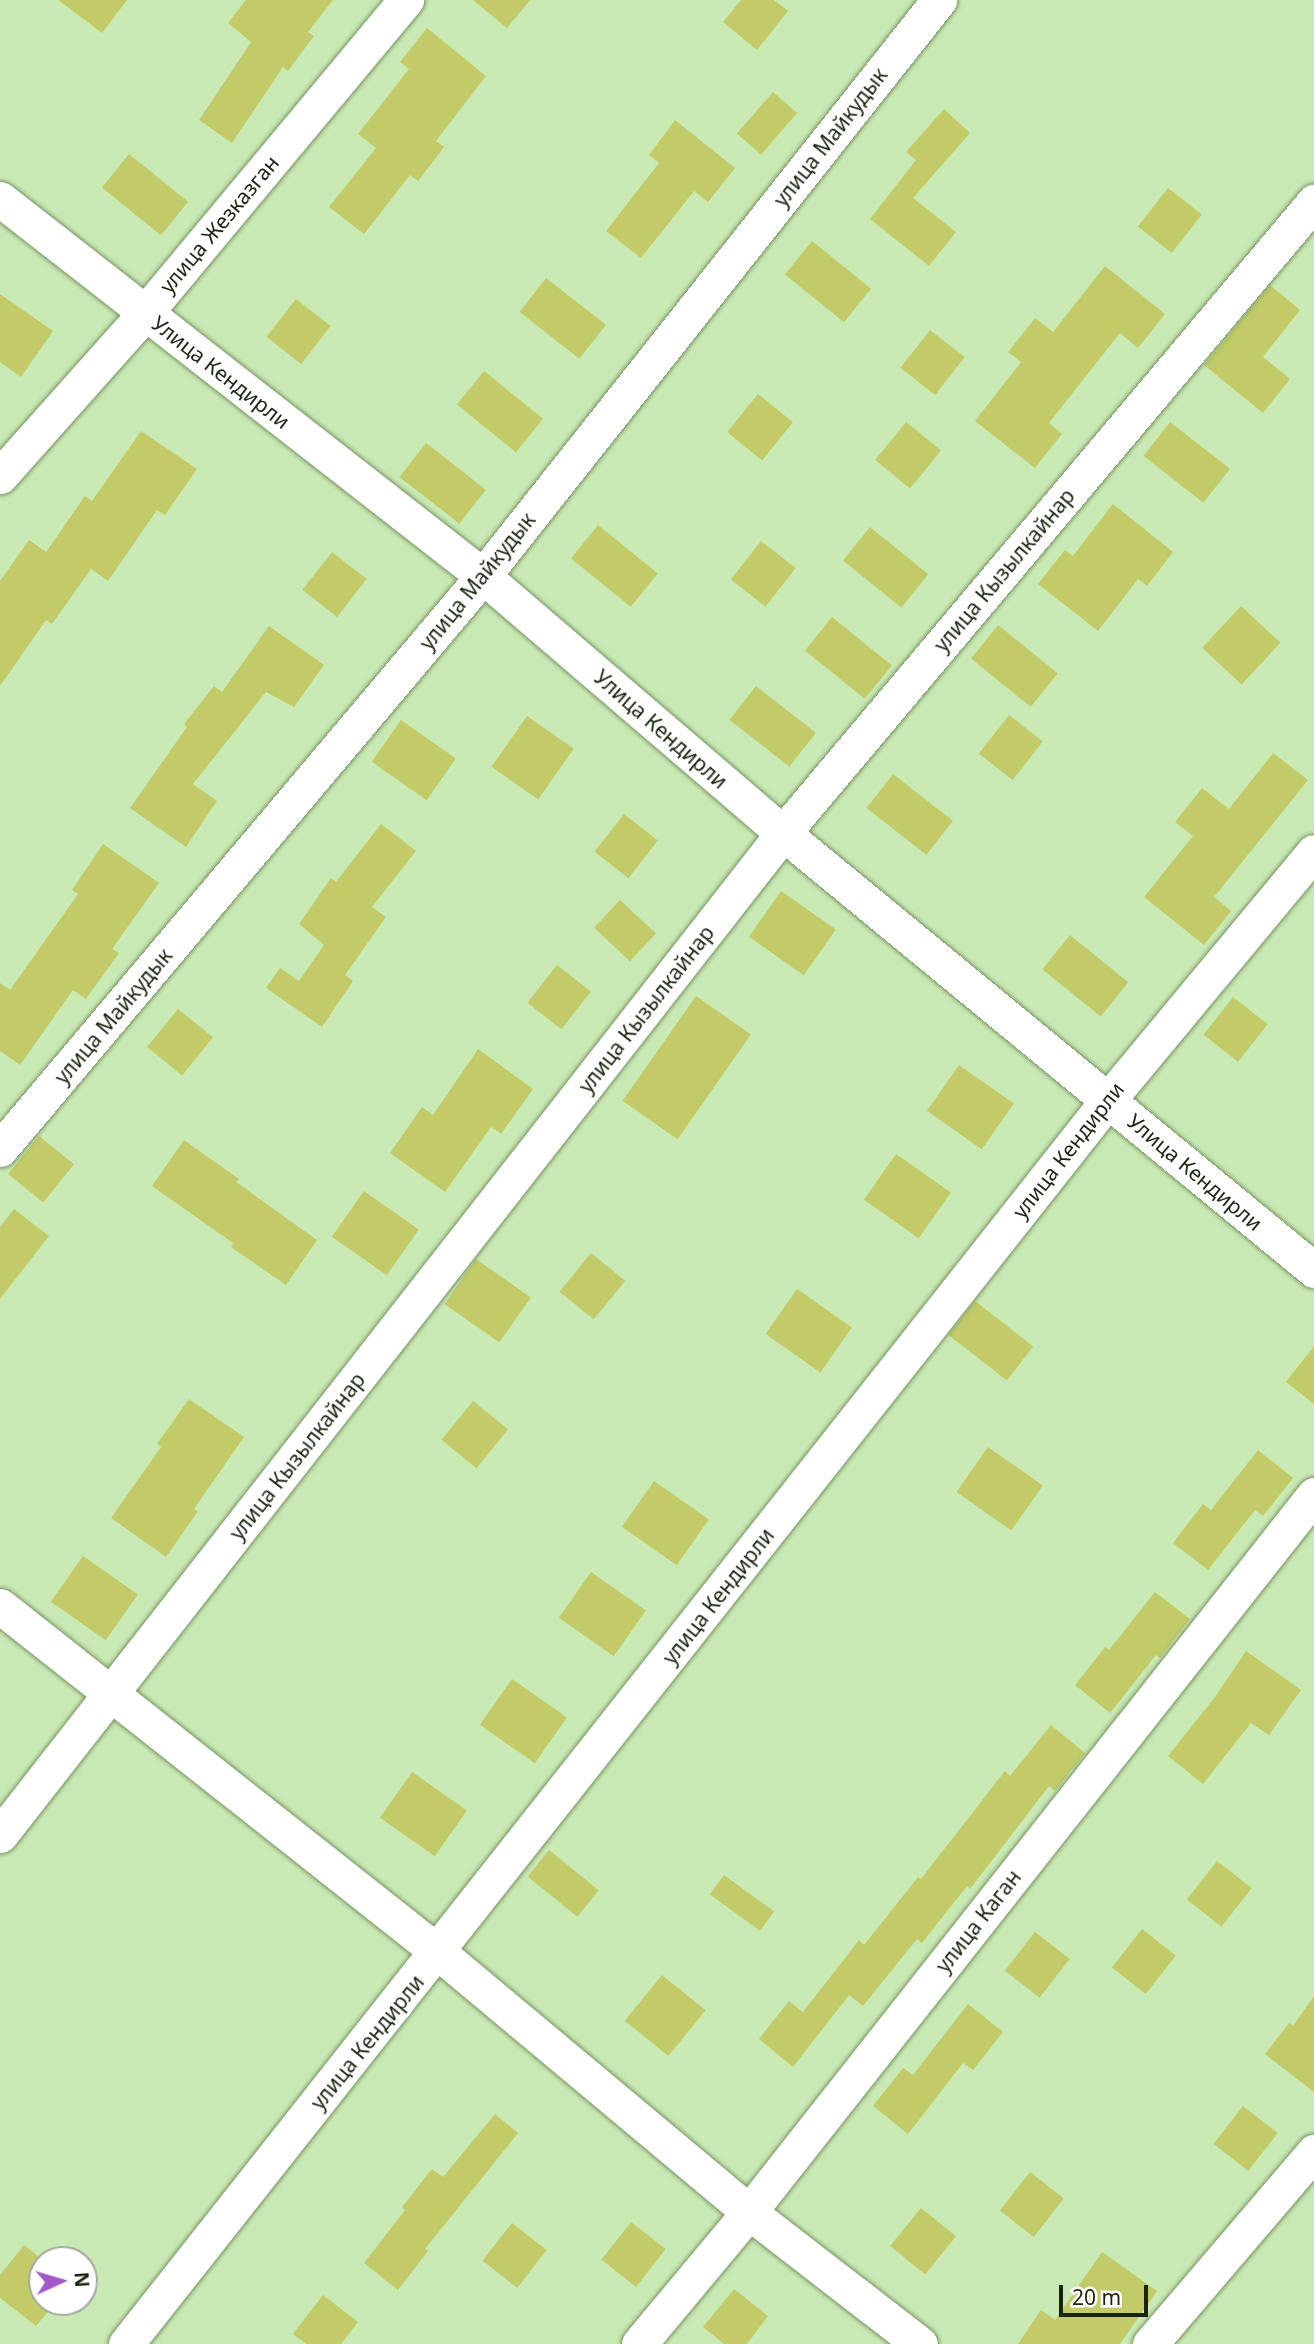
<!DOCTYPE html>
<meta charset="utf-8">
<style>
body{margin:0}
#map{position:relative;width:1314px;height:2344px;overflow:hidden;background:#caeab5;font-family:"Noto Sans",sans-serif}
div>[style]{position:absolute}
.building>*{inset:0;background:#c2cb68;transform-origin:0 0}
.roads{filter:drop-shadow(0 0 2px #779464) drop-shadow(0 0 2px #779464)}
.minor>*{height:35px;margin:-17.5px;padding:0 17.5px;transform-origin:17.5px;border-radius:17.5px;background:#fff}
span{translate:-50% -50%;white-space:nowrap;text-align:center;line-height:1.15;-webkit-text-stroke:6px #fff;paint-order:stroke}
.street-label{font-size:21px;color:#192511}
.north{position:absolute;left:28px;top:2246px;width:70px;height:70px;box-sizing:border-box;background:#fff;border:2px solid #a3a8a0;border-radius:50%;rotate:86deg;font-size:19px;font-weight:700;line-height:28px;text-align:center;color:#192511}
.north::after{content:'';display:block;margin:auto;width:24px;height:32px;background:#a457c9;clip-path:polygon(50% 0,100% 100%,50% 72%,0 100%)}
.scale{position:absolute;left:1059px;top:2285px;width:89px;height:32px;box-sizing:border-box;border:4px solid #192511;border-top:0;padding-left:9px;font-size:21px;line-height:24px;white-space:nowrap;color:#192511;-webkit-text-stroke:5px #fff;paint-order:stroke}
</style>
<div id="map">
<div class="building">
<i style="clip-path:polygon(58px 0,127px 0,102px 33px)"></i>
<i style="clip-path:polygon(246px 0,333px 0,308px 32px,314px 36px,288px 71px,283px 67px,232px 143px,199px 120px,251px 42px,228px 23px)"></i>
<i style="clip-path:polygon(473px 0,530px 0,507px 28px)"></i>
<i style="clip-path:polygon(741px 0,774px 0,788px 11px,757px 50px,723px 22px)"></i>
<i style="clip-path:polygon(427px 28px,486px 76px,436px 141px,444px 147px,418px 181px,410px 175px,364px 234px,329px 207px,376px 148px,358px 134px,409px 69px,400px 62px)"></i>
<i style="left:773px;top:92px;width:32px;height:55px;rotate:41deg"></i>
<i style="clip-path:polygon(944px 109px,970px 133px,913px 198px,956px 232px,929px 266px,870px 219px,916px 160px,906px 152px)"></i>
<i style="clip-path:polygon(675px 120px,735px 168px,708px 202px,694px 191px,641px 258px,606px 231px,659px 163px,649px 155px)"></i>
<i style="left:129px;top:154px;width:76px;height:43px;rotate:39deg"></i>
<i style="left:1168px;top:188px;width:43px;height:49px;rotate:38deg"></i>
<i style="left:812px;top:241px;width:76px;height:43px;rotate:39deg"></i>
<i style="clip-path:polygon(1105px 266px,1165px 314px,1138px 348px,1120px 333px,1049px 423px,1062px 434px,1035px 468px,975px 421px,1021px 362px,1008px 352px,1035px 318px,1053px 332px)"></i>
<i style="left:546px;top:278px;width:76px;height:43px;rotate:38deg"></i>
<i style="clip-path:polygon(1270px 285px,1300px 310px,1263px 357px,1290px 379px,1263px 413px,1204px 365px)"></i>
<i style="clip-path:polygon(0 294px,53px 331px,21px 377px,0 362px)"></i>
<i style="left:296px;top:299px;width:44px;height:48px;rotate:38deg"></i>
<i style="left:930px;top:330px;width:44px;height:48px;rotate:38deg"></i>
<i style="left:484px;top:371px;width:76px;height:43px;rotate:39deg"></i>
<i style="left:758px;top:394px;width:45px;height:49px;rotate:39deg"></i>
<i style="left:906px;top:422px;width:45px;height:49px;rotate:39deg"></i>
<i style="left:1170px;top:422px;width:76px;height:43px;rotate:38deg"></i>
<i style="clip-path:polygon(141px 431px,197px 469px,165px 515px,157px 510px,108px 581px,91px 569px,52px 624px,46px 620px,0 686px,0 581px,29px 540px,46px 552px,85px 496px,92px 501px)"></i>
<i style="left:426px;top:443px;width:76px;height:43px;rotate:38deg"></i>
<i style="clip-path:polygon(1113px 504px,1173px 552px,1147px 586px,1138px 579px,1098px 631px,1038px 584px,1065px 550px,1073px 556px)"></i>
<i style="left:598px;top:525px;width:77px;height:43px;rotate:39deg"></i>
<i style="left:870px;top:527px;width:75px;height:43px;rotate:39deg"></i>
<i style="left:761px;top:541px;width:44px;height:49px;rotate:38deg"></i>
<i style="left:332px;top:552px;width:44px;height:48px;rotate:38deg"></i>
<i style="left:1241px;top:606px;width:54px;height:57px;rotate:43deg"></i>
<i style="left:832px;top:617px;width:77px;height:43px;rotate:39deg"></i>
<i style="left:998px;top:625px;width:77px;height:43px;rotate:39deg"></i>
<i style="clip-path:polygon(269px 626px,324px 665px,294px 707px,266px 692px,193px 784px,217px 801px,186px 847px,130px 808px,187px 727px,184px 724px,214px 686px,222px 692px)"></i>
<i style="left:756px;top:686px;width:76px;height:43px;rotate:38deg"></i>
<i style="left:1009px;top:715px;width:43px;height:49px;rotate:38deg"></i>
<i style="left:527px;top:716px;width:57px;height:62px;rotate:35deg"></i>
<i style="left:401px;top:720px;width:67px;height:51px;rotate:35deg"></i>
<i style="clip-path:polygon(1273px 753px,1308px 780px,1214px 897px,1231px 911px,1204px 945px,1144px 897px,1193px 836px,1175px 822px,1202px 788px,1229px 809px)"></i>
<i style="left:893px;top:774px;width:76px;height:43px;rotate:38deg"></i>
<i style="left:624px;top:814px;width:43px;height:48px;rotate:38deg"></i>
<i style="clip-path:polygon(381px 824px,416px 851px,372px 907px,386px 917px,345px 975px,353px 981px,322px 1027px,266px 988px,280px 968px,299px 981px,324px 945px,299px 924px,331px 878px,336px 882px)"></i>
<i style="clip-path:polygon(103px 844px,159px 883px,112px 949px,119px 953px,86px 999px,73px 990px,20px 1065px,0 1051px,0 983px,10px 990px,78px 894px,72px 890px)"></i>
<i style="left:781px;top:891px;width:67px;height:56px;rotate:35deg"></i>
<i style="left:620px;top:900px;width:49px;height:38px;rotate:43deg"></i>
<i style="left:1070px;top:935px;width:75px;height:44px;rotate:39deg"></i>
<i style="left:557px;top:965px;width:43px;height:48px;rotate:38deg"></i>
<i style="left:696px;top:996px;width:67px;height:128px;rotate:35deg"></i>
<i style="left:1233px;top:997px;width:44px;height:48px;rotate:38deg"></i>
<i style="left:178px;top:1009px;width:45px;height:49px;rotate:39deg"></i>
<i style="clip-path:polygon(478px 1049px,533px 1089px,501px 1134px,491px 1127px,445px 1192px,390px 1153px,422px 1107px,433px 1115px)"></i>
<i style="left:959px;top:1065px;width:67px;height:56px;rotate:35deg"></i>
<i style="left:39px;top:1136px;width:45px;height:49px;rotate:39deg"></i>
<i style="clip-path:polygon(184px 1140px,239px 1179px,236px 1182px,317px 1240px,286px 1285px,231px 1247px,233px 1243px,152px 1186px)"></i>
<i style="left:896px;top:1154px;width:67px;height:56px;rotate:35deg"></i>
<i style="left:364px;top:1191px;width:67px;height:56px;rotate:35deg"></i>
<i style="clip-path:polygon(14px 1209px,49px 1236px,0 1299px,0 1227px)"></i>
<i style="left:591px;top:1253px;width:44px;height:50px;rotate:39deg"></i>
<i style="left:476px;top:1259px;width:67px;height:55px;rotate:35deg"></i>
<i style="left:797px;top:1289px;width:67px;height:55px;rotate:35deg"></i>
<i style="left:975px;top:1301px;width:74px;height:43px;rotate:38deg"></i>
<i style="clip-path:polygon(1314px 1346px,1314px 1404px,1286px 1382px)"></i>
<i style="clip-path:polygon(189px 1399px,244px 1437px,194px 1509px,198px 1511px,166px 1557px,111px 1518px,161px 1447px,157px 1444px)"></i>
<i style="left:473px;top:1401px;width:45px;height:50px;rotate:39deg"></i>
<i style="left:988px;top:1447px;width:67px;height:55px;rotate:35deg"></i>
<i style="clip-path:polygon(1258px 1450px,1293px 1478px,1263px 1516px,1255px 1510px,1208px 1570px,1173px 1543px,1203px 1504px,1211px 1510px)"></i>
<i style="left:654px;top:1481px;width:67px;height:56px;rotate:35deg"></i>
<i style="left:83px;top:1556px;width:67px;height:56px;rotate:35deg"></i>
<i style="left:591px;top:1572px;width:67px;height:56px;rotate:35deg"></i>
<i style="clip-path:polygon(1155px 1592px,1190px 1619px,1160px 1658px,1156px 1655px,1110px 1713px,1075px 1685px,1105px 1647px,1109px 1650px)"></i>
<i style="clip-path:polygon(1246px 1651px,1301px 1690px,1269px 1735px,1251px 1723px,1203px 1784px,1168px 1756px,1215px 1697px)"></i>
<i style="left:512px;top:1679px;width:67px;height:56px;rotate:35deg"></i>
<i style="clip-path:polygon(1051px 1725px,1085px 1753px,1055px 1791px,1049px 1786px,970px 1889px,967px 1886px,922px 1943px,917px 1939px,863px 2006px,849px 1995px,793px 2067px,759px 2039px,789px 2001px,803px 2012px,859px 1940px,864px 1945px,918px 1877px,921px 1879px,1005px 1771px,1010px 1776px)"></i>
<i style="left:412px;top:1772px;width:67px;height:56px;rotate:35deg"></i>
<i style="left:549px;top:1850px;width:64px;height:34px;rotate:39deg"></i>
<i style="left:1217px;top:1861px;width:44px;height:49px;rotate:38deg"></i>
<i style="left:724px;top:1875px;width:62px;height:24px;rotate:36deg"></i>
<i style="left:1142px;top:1929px;width:43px;height:49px;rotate:38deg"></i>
<i style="left:1035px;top:1932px;width:44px;height:49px;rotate:38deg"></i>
<i style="left:662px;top:1975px;width:56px;height:59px;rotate:39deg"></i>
<i style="clip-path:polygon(1314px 1996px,1314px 2092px,1265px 2054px,1289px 2023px,1293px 2026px)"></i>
<i style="clip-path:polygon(968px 2004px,1003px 2032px,973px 2070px,963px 2063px,908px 2134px,873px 2106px,903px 2068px,913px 2075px)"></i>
<i style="left:1243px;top:2106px;width:44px;height:48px;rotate:38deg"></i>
<i style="clip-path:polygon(495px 2114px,518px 2133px,425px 2249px,428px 2251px,398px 2290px,364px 2263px,405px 2210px,402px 2207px,432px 2169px,443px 2177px)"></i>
<i style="left:1030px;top:2172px;width:43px;height:49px;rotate:38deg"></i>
<i style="left:921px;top:2208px;width:45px;height:49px;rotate:39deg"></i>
<i style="left:631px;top:2222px;width:44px;height:48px;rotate:38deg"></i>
<i style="left:512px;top:2223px;width:44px;height:48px;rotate:38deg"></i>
<i style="clip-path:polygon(24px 2245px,43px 2260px,42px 2302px,56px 2302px,36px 2326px,0 2298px,0 2275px)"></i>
<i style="clip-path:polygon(1102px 2252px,1157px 2291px,1120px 2344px,1018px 2344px,1041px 2310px,1055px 2320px)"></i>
<i style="clip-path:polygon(734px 2289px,768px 2316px,747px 2344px,724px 2344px,703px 2327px)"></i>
<i style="clip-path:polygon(323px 2295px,358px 2322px,341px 2344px,306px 2344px,293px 2334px)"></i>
</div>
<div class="roads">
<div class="minor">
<i style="left:0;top:199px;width:613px;rotate:37.97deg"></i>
<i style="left:483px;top:576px;width:395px;rotate:40.6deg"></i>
<i style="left:783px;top:833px;width:688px;rotate:39.45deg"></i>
<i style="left:0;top:476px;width:218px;rotate:-48.3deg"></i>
<i style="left:145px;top:313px;width:408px;rotate:-50.2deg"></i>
<i style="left:0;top:1149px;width:749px;rotate:-49.87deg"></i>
<i style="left:483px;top:576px;width:735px;rotate:-51.63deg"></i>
<i style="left:0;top:1606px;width:558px;rotate:38.31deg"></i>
<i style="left:438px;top:1952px;width:405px;rotate:39.9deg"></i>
<i style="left:749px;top:2212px;width:216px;rotate:37.7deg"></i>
<i style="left:0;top:1835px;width:1272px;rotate:-51.99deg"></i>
<i style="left:783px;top:833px;width:825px;rotate:-49.92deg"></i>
<i style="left:126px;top:2344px;width:1585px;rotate:-51.71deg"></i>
<i style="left:1108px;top:1100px;width:322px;rotate:-50.3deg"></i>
<i style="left:639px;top:2344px;width:172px;rotate:-50.2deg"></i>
<i style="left:749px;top:2212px;width:913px;rotate:-51.76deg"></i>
<i style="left:1150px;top:2344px;width:253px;rotate:-49.5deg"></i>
</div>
</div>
<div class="street-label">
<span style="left:830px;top:137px;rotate:-52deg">улица Майкудык</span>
<span style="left:219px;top:224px;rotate:-50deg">улица Жезказган</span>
<span style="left:221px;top:372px;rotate:38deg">Улица Кендирли</span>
<span style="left:1004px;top:570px;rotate:-50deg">улица Кызылкайнар</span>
<span style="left:477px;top:581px;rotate:-51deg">улица Майкудык</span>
<span style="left:661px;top:729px;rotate:41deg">Улица Кендирли</span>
<span style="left:646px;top:1009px;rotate:-52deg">улица Кызылкайнар</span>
<span style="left:113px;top:1016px;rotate:-50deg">улица Майкудык</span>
<span style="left:1068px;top:1150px;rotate:-52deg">улица Кендирли</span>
<span style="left:1195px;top:1172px;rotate:40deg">Улица Кендирли</span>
<span style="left:297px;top:1456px;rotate:-52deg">улица Кызылкайнар</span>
<span style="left:718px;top:1596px;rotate:-52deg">улица Кендирли</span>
<span style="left:978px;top:1921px;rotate:-52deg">улица Каган</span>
<span style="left:367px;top:2042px;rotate:-51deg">улица Кендирли</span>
</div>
<div class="north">N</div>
<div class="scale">20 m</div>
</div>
